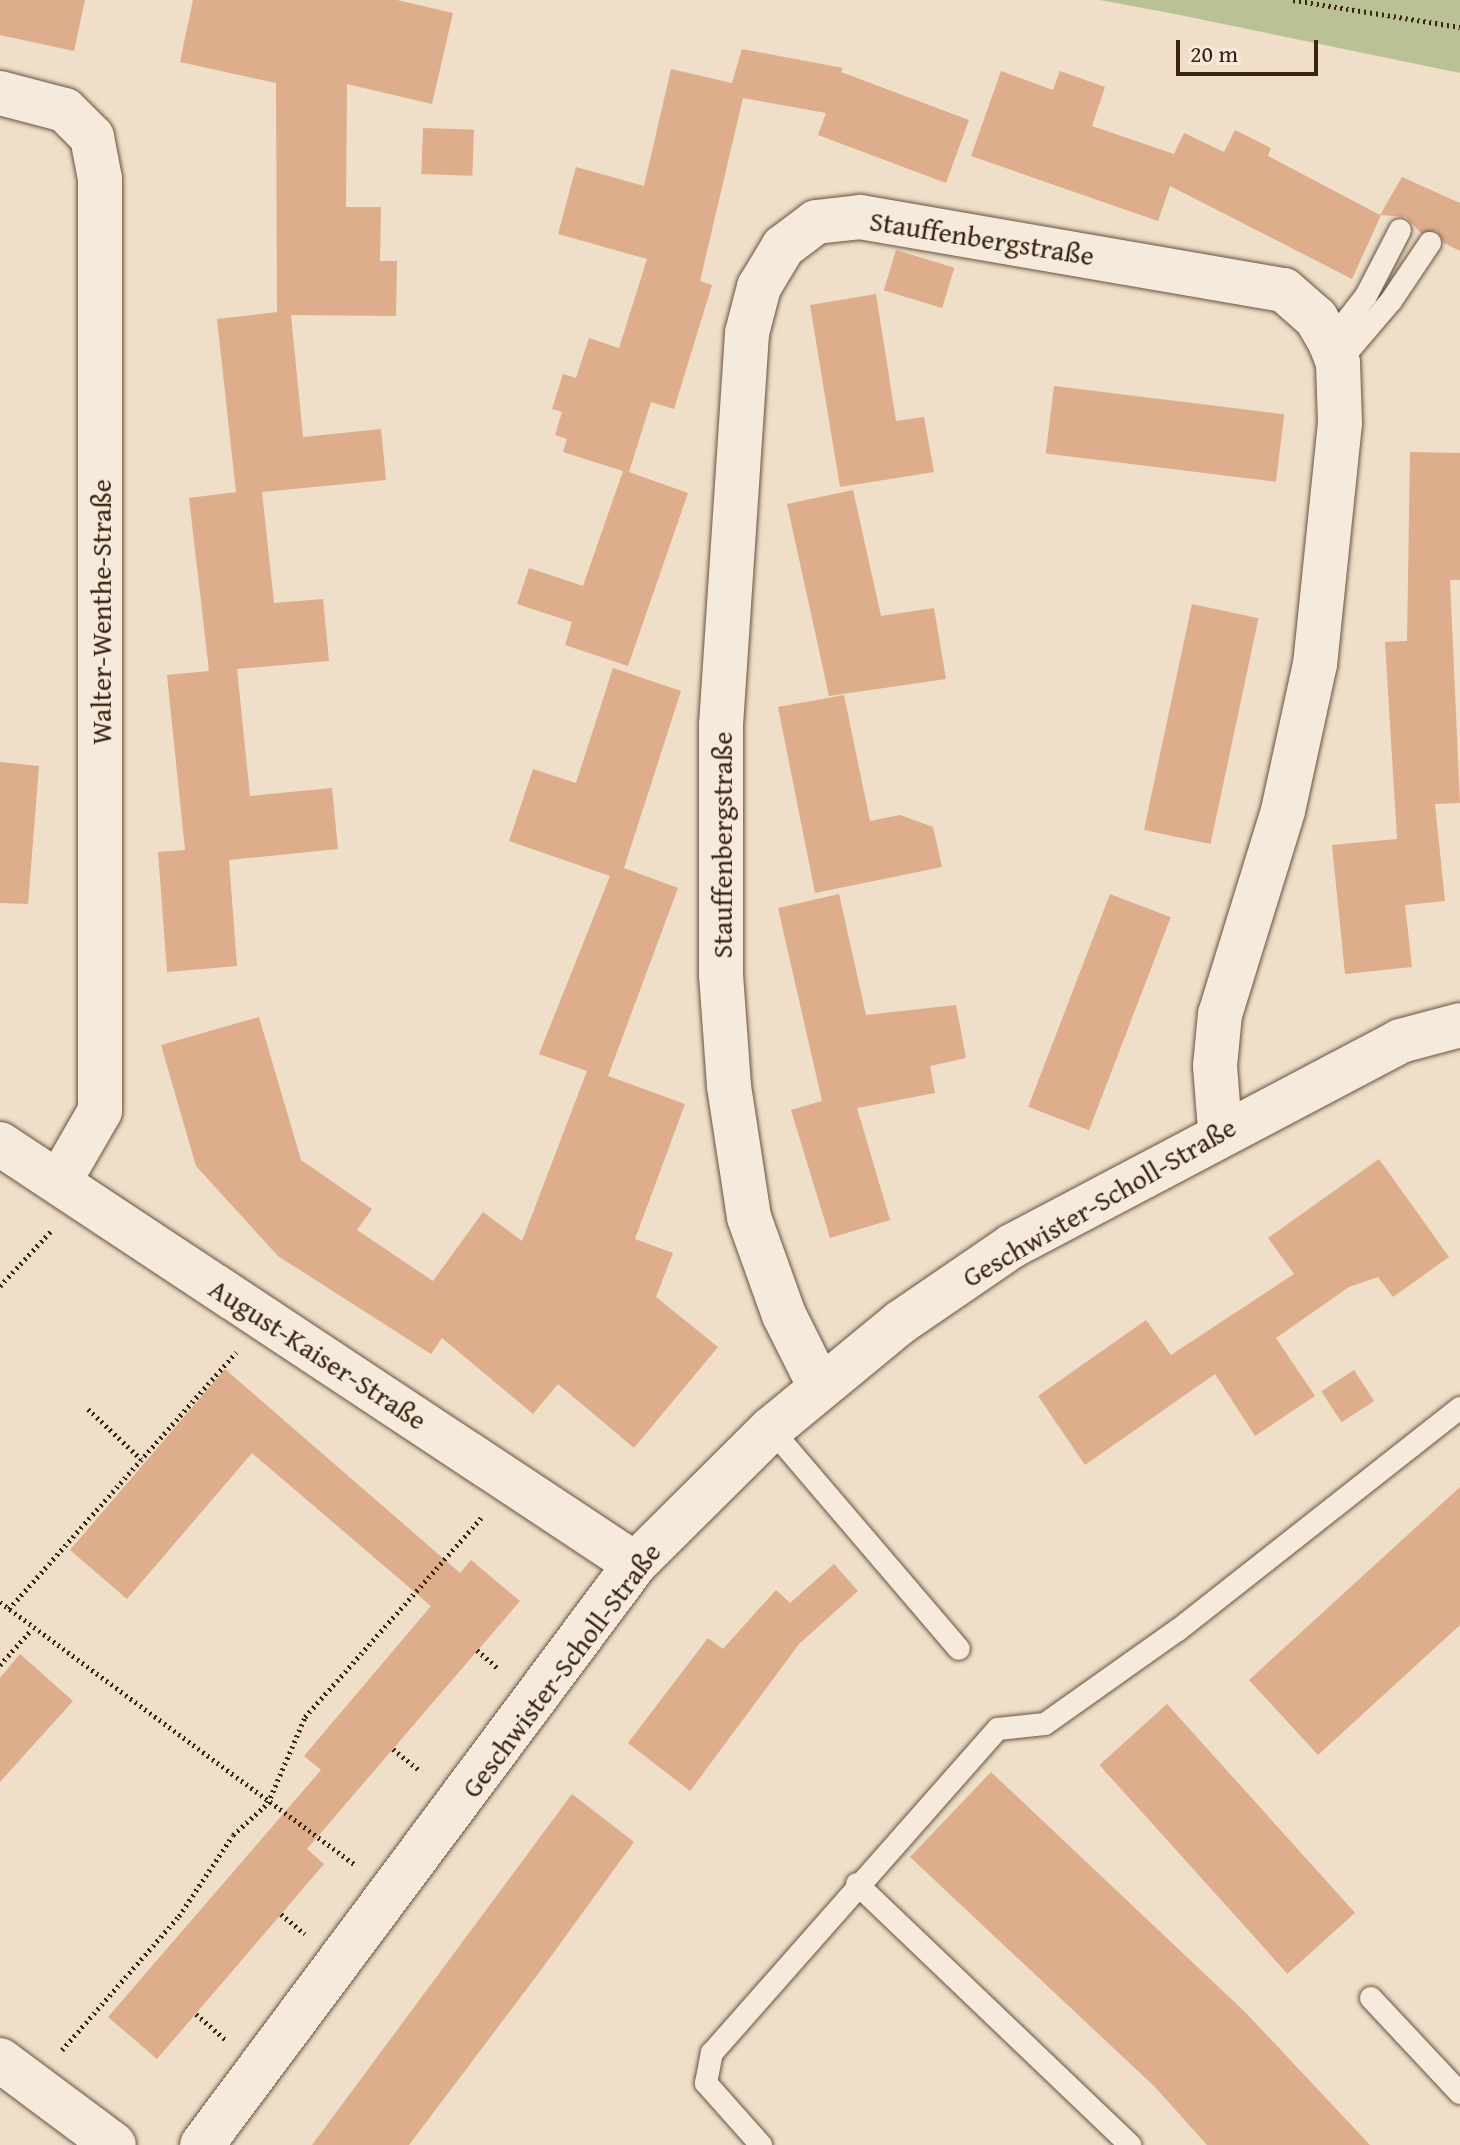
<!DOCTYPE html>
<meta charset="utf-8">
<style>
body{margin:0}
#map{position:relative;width:1460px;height:2145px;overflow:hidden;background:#efdec8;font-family:"Gentium Book Plus",serif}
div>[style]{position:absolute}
.green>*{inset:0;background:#bac195}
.building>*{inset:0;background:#ddad8c;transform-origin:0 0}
.path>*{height:5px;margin-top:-2.5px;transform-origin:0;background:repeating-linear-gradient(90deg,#3b2512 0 2px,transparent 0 6px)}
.roads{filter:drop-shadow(0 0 2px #685340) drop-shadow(0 0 2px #685340)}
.lane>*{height:22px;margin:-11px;padding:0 11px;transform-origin:11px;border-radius:11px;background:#f5eadb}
.street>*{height:44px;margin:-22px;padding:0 22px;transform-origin:22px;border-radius:22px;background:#f5eadb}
span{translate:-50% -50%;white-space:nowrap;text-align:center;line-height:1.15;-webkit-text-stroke:7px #f5eadb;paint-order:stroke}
.street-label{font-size:28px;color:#3b2512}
.scale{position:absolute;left:1176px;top:40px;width:142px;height:36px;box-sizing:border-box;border:4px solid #3b2512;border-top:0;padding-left:10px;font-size:24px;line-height:28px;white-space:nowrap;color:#3b2512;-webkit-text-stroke:6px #f5eadb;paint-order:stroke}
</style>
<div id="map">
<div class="green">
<i style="clip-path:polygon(1100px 0,1460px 0,1460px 73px,1170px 13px)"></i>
</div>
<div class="building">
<i style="clip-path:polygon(0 0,85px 0,74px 51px,0 35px)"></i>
<i style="clip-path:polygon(193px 0,397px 0,453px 13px,432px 104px,347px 84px,346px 207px,381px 207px,380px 261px,397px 261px,396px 316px,291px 315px,303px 437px,381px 429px,386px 480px,262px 492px,274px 603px,323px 599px,329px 661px,237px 669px,250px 796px,332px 788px,338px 849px,229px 860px,237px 966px,167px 972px,158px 852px,185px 850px,167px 675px,209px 671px,189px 498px,236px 492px,217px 319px,277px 312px,276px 83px,180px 62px)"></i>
<i style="clip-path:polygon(742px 49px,843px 68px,841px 72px,969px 120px,946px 183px,818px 135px,826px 113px,743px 98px,700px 281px,712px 285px,674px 409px,651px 402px,629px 472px,688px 493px,628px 666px,565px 645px,572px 622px,517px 604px,529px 568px,583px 586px,623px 471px,563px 452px,567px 439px,555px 435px,562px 412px,552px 409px,563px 374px,576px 378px,589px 338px,619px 348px,647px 259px,558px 234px,576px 167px,644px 186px,671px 69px,732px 83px)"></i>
<i style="clip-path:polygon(1001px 71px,1053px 90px,1060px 71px,1105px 87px,1092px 126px,1174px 154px,1184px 133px,1224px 152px,1235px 130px,1271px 148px,1268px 156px,1380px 215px,1402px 177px,1460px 203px,1460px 251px,1444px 243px,1437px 231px,1421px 233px,1406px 217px,1381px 215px,1352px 279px,1170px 186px,1158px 221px,971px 156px)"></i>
<i style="left:423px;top:128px;width:51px;height:46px;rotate:2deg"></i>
<i style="left:896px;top:250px;width:61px;height:42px;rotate:17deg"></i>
<i style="clip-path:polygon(876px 294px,896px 421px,924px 417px,934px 472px,840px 487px,810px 305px)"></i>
<i style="left:1054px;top:386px;width:232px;height:68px;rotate:7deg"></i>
<i style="clip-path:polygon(1410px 452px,1460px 453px,1460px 580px,1450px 580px,1460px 803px,1435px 804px,1445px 901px,1405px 905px,1412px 967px,1345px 974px,1332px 845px,1397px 839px,1385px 642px,1407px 641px)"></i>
<i style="clip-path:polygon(853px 490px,881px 616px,934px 608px,946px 679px,829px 696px,787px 504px)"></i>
<i style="left:1192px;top:604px;width:68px;height:231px;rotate:12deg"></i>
<i style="clip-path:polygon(613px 668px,681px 691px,624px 868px,678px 888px,608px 1076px,685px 1104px,635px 1239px,673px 1253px,656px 1297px,718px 1347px,634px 1448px,558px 1384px,533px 1414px,442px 1338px,431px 1354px,278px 1256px,196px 1166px,161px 1045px,259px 1017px,301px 1160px,372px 1209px,357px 1230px,433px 1281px,483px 1212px,522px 1241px,587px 1071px,539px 1054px,610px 876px,509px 841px,533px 769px,576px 783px)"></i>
<i style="clip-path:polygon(844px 695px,870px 821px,900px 815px,933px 827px,942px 867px,815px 893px,778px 707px)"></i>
<i style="clip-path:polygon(0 762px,39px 766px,28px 904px,0 903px)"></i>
<i style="clip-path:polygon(839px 894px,866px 1015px,956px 1005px,966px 1058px,930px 1066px,935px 1093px,857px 1108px,890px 1220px,830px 1238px,791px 1110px,822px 1101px,778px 908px)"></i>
<i style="left:1110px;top:894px;width:65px;height:228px;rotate:21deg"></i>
<i style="clip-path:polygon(1379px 1159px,1449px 1257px,1393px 1297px,1378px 1277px,1349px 1287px,1276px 1338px,1315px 1396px,1255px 1436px,1215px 1374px,1085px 1465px,1038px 1396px,1146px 1320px,1171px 1355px,1294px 1274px,1268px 1238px)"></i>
<i style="clip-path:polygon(225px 1369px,460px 1573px,471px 1560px,520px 1601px,307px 1849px,324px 1864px,157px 2059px,108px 2017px,321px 1770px,304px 1756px,431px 1606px,252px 1453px,127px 1599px,70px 1550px)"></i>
<i style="left:1354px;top:1370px;width:37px;height:39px;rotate:57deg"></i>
<i style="clip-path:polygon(1460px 1487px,1460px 1625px,1318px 1755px,1249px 1680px)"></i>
<i style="clip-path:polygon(834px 1564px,858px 1591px,799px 1644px,690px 1791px,628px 1743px,708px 1638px,723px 1649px,776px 1590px,790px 1603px)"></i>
<i style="clip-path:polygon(20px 1654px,73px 1701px,0 1782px,0 1678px)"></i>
<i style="left:1167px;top:1704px;width:281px;height:91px;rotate:48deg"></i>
<i style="clip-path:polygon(991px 1772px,1245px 2012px,1370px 2145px,1207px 2145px,1155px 2087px,910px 1857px)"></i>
<i style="clip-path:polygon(572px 1794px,634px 1842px,541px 1970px,409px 2145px,312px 2145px)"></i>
</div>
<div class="path">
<i style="left:1293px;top:0;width:169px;rotate:9.2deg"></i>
<i style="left:0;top:1286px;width:75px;rotate:-47.2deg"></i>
<i style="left:88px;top:1409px;width:73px;rotate:43.3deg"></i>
<i style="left:0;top:1602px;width:443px;rotate:36.5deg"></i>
<i style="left:9px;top:1609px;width:343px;rotate:-48.5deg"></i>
<i style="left:477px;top:1650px;width:29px;rotate:41deg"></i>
<i style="left:0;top:1665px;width:48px;rotate:-48.4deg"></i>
<i style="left:393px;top:1749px;width:36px;rotate:39deg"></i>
<i style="left:281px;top:1914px;width:31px;rotate:40deg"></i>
<i style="left:196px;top:2014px;width:40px;rotate:41deg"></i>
<i style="left:62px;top:2050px;width:178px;rotate:-48.9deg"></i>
<i style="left:179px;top:1916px;width:97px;rotate:-56.3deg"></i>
<i style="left:233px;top:1835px;width:47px;rotate:-42.4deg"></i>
<i style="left:268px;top:1803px;width:94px;rotate:-66.7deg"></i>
<i style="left:305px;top:1717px;width:266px;rotate:-48.5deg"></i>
</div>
<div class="roads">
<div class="lane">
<i style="left:1330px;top:342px;width:58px;rotate:-52deg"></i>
<i style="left:1366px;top:296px;width:74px;rotate:-62.7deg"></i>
<i style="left:1338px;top:363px;width:82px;rotate:-49.5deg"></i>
<i style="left:1391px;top:301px;width:70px;rotate:-56.1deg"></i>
<i style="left:771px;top:1429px;width:289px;rotate:49.5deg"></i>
<i style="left:857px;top:1884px;width:378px;rotate:43.7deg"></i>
<i style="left:1371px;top:1998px;width:130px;rotate:46.9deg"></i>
<i style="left:761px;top:2145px;width:83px;rotate:-131.6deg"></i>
<i style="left:706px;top:2083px;width:31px;rotate:-79deg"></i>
<i style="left:712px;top:2053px;width:432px;rotate:-48.6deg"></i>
<i style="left:998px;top:1729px;width:47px;rotate:-6.1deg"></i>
<i style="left:1045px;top:1724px;width:163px;rotate:-35.3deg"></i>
<i style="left:1178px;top:1630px;width:359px;rotate:-38.2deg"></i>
</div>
<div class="street">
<i style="left:0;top:93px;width:67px;rotate:14.7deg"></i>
<i style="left:65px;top:110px;width:38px;rotate:45deg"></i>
<i style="left:92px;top:137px;width:43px;rotate:79.2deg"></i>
<i style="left:100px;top:179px;width:932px;rotate:90deg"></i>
<i style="left:100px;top:1111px;width:82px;rotate:120deg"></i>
<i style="left:0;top:1144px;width:761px;rotate:33.48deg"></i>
<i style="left:820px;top:1387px;width:80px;rotate:-116.6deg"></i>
<i style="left:784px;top:1315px;width:104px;rotate:-109.7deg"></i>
<i style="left:749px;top:1217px;width:133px;rotate:-98.7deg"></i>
<i style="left:729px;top:1086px;width:111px;rotate:-94.1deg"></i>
<i style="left:721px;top:975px;width:250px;rotate:-90deg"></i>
<i style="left:721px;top:725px;width:393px;rotate:-86.2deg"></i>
<i style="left:747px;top:333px;width:48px;rotate:-75.4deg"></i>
<i style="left:759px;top:287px;width:47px;rotate:-59deg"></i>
<i style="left:783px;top:247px;width:41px;rotate:-37.1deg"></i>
<i style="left:816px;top:222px;width:44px;rotate:-6.5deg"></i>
<i style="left:860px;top:217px;width:430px;rotate:9.8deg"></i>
<i style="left:1284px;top:290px;width:43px;rotate:41.2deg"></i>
<i style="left:1316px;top:318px;width:28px;rotate:60deg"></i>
<i style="left:1330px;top:342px;width:22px;rotate:69deg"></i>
<i style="left:1338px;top:363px;width:60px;rotate:88.1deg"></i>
<i style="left:1340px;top:423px;width:242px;rotate:95.9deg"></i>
<i style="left:1315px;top:664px;width:150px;rotate:102.3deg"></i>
<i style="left:1283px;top:811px;width:213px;rotate:107.2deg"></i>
<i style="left:1220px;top:1014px;width:52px;rotate:95.5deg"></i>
<i style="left:1215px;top:1066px;width:64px;rotate:85.5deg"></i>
<i style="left:0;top:2060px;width:142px;rotate:36.7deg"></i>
<i style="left:202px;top:2145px;width:725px;rotate:-53.3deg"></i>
<i style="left:635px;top:1564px;width:192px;rotate:-44.8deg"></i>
<i style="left:771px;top:1429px;width:168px;rotate:-39.5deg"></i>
<i style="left:901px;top:1322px;width:135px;rotate:-34.4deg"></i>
<i style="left:1012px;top:1246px;width:439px;rotate:-27.8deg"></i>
<i style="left:1400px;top:1041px;width:62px;rotate:-14.9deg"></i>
</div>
</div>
<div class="street-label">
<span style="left:982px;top:238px;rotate:9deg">Stauffenbergstraße</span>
<span style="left:101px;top:612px;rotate:-90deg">Walter-Wenthe-Straße</span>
<span style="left:722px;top:845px;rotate:-90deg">Stauffenbergstraße</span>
<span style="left:1099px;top:1202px;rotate:-30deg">Geschwister-Scholl-Straße</span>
<span style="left:318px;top:1354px;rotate:33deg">August-Kaiser-Straße</span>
<span style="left:561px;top:1670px;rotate:-53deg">Geschwister-Scholl-Straße</span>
</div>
<div class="scale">20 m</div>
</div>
